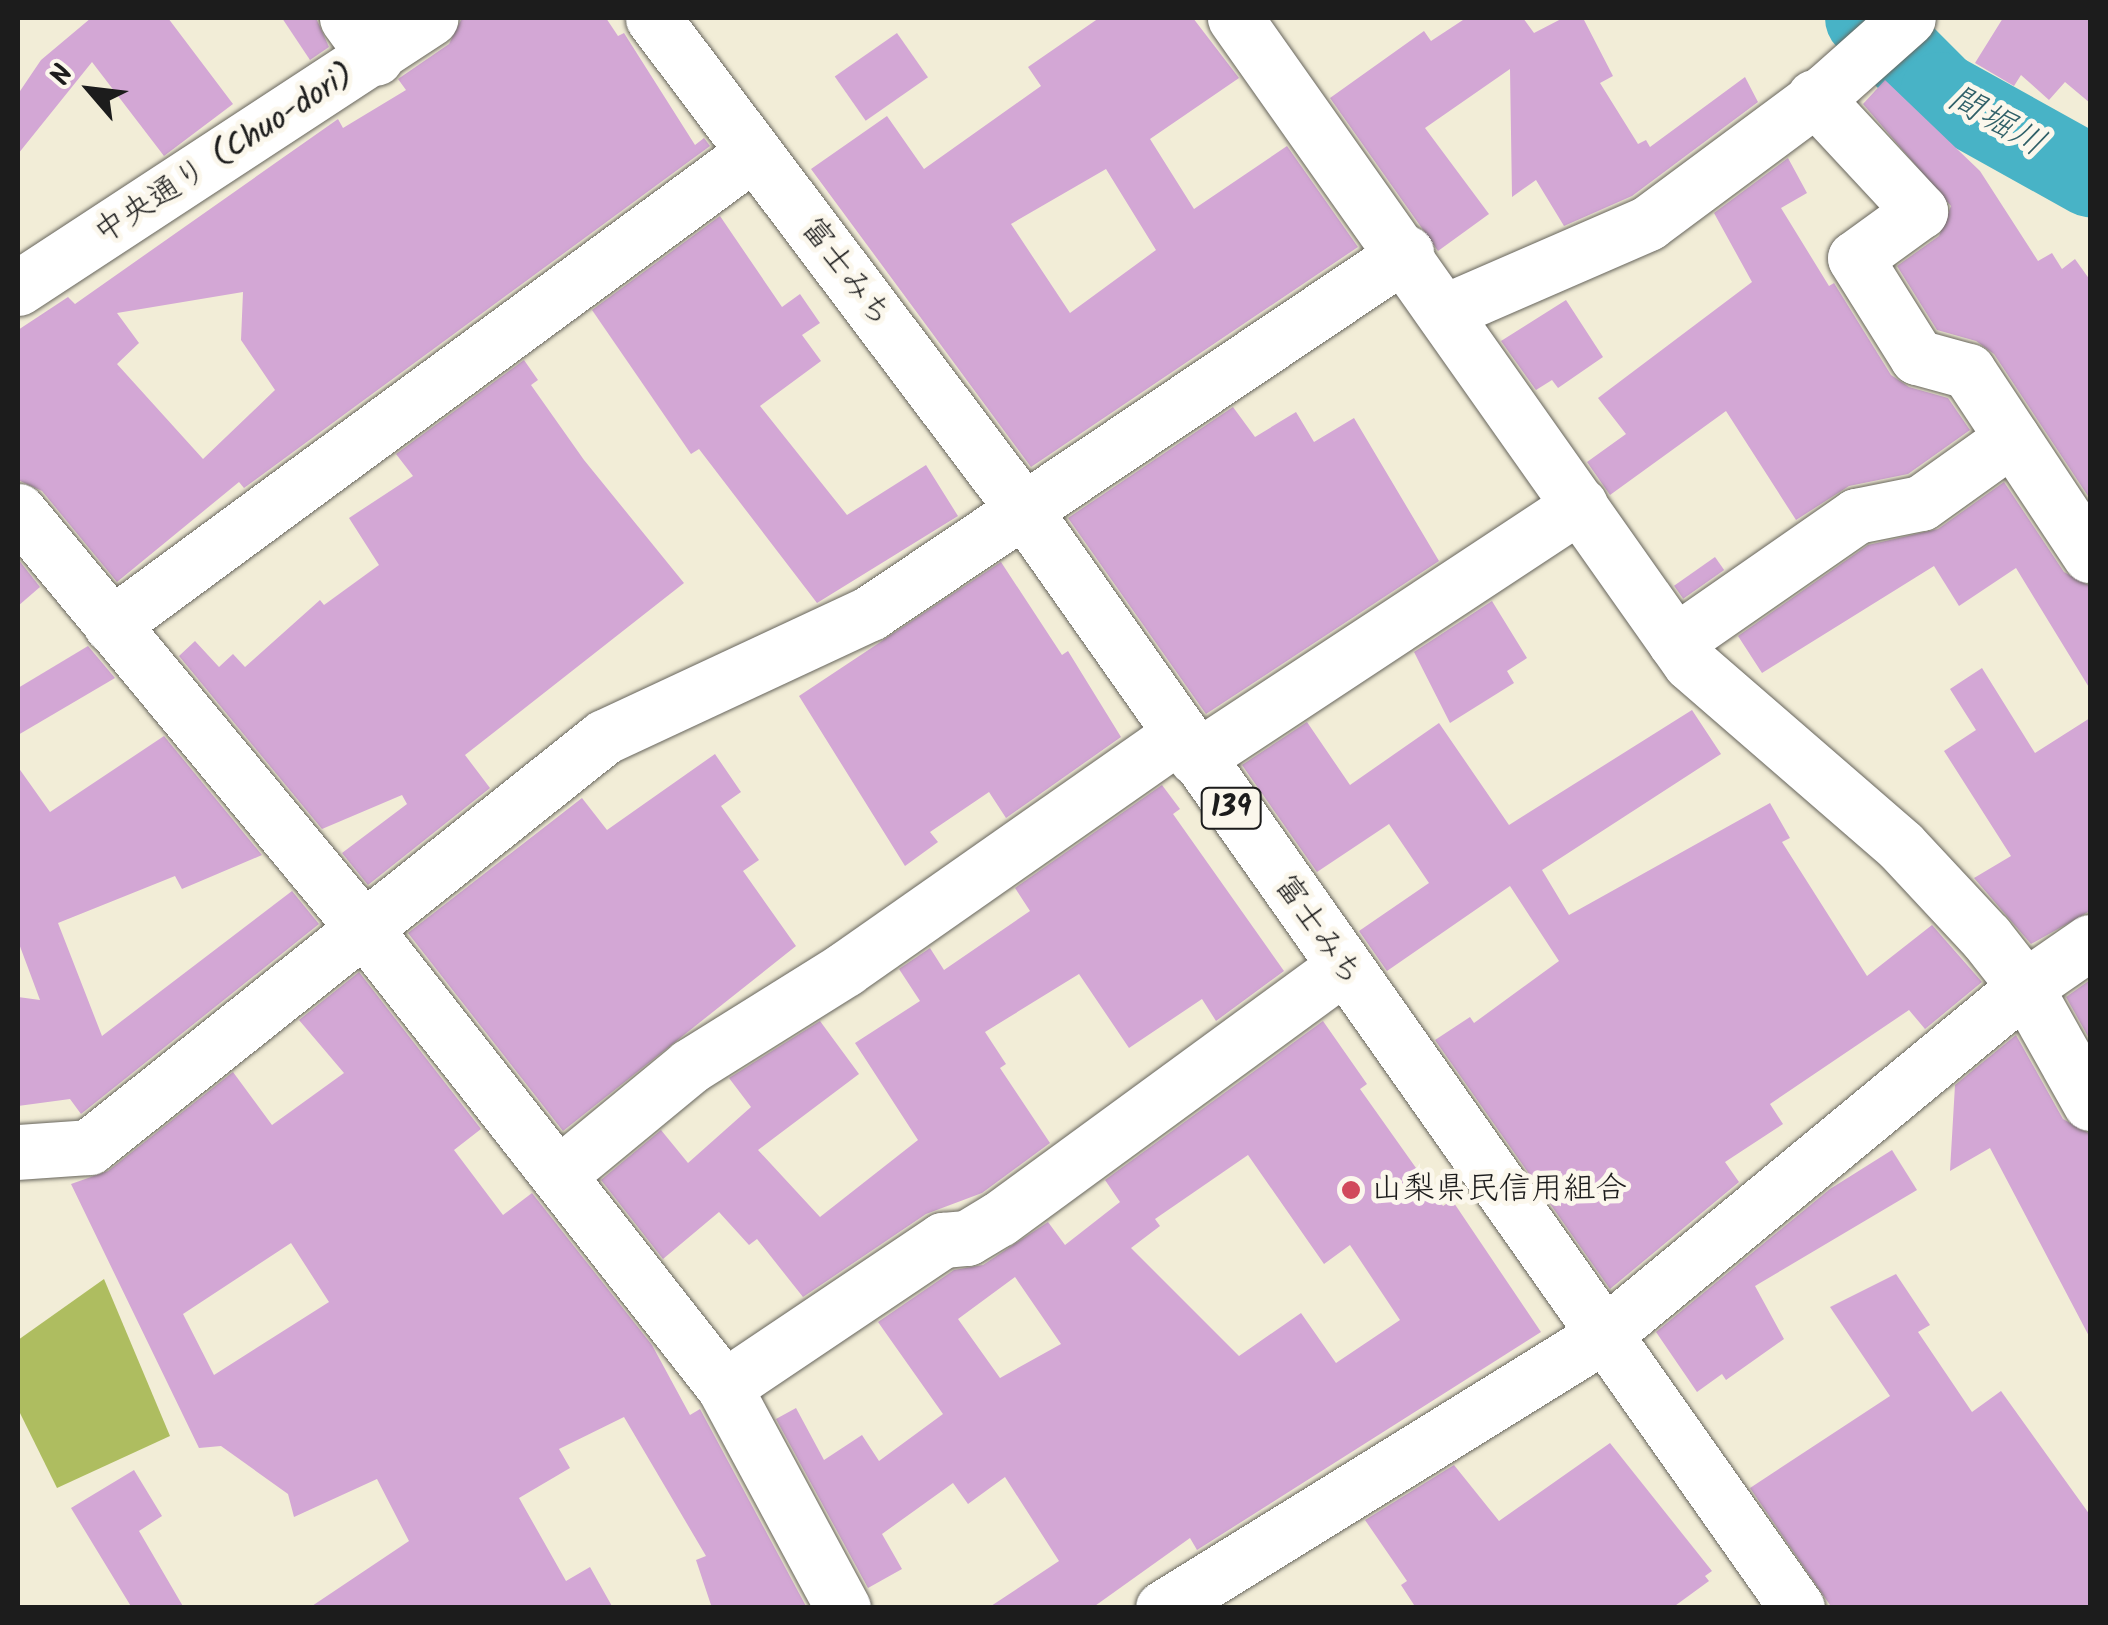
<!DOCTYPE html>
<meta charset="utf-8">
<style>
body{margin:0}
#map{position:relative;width:2108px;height:1625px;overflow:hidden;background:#f2edd7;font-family:Kalam,"Klee One",sans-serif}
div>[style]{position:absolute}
.green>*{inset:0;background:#aebd60}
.river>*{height:82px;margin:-41px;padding:0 41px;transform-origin:41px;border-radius:41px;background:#48b3c6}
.building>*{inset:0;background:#d3a7d5;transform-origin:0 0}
.roads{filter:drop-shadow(0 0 2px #67655d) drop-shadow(0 0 2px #67655d)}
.minor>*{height:55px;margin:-27.5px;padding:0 27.5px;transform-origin:27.5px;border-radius:27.5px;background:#fff}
.tertiary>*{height:55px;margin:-27.5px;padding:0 27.5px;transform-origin:27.5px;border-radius:27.5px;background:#fff}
.trunk>*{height:55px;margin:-27.5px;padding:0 27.5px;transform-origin:27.5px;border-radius:27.5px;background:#fff}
.dots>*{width:28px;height:28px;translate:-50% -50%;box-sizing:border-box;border:5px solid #fbf7ec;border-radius:50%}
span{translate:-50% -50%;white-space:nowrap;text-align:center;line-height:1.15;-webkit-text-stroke:10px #fbf7ec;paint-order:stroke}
.shield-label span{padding:2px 8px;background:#fbf7ec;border:2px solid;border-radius:8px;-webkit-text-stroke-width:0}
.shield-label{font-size:30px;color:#1c1c1c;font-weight:700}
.street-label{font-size:32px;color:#1c1c1c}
.poi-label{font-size:32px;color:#1c1c1c}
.left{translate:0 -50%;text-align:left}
.water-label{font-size:35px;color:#306068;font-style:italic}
.frame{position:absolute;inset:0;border:20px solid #1c1c1c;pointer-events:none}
.north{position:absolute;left:40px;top:40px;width:100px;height:100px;-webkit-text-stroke:8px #fbf7ec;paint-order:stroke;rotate:298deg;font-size:28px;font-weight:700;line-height:40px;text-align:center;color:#1c1c1c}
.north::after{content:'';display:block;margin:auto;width:35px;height:45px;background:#1c1c1c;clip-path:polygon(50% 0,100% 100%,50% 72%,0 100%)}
</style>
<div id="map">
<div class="green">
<i style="clip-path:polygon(104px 1279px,170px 1436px,57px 1488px,18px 1409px,18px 1340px)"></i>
</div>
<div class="river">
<i style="left:1866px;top:18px;width:106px;rotate:45deg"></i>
<i style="left:1941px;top:93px;width:171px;rotate:29.1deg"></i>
</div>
<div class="building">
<i style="clip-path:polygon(91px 18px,168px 18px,233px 104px,164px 156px,92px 62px,18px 154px,18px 94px,41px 60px)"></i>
<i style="clip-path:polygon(282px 18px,316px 18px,329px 47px,310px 60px)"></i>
<i style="clip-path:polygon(evenodd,462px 18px,606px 18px,618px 36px,624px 33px,695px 145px,704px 138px,710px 146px,244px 488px,239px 482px,117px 582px,42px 491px,18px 480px,18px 330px,68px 297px,75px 304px,338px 119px,343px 128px,406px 90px,398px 79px,449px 44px,462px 18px,243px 292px,241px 340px,275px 390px,203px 459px,117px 364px,139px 343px,117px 313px,243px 292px)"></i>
<i style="clip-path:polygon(evenodd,1099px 18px,1193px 18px,1239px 78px,1150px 139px,1194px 209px,1287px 146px,1358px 247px,1031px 467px,811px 169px,887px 116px,924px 169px,1041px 86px,1028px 67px,1099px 18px,1106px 169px,1156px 250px,1070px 313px,1011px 224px,1106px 169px)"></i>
<i style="clip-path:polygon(1466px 18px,1523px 18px,1534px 33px,1563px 18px,1583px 18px,1613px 76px,1600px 83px,1638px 144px,1646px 140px,1650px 147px,1745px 77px,1758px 102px,1632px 196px,1564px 226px,1536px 180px,1512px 197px,1510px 69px,1425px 128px,1489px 214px,1438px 251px,1330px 98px,1424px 31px,1431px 41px)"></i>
<i style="clip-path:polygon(2003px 18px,2090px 18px,2090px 103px,2065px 82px,2049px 100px,2021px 75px,2014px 86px,1975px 63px)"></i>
<i style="left:897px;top:33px;width:54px;height:76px;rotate:55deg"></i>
<i style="clip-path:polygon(1885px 80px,1980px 171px,2038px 261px,2052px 253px,2062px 269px,2075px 259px,2090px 280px,2090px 499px,1994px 354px,1976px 341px,1937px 330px,1897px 266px,1939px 236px,1951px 206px,1863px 104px)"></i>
<i style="clip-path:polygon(1788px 158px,1807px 193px,1781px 208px,1829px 286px,1834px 283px,1891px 375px,1909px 387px,1948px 398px,1970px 430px,1908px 474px,1849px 486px,1796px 520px,1726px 411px,1610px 495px,1587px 462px,1626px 434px,1598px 398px,1752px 282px,1714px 213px)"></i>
<i style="clip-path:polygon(720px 216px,782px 307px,800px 294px,820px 323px,802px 335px,821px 361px,760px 406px,847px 515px,926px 465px,958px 516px,817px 603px,699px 449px,691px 454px,592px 310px)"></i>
<i style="clip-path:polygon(1566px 300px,1603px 357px,1558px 388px,1552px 380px,1536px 390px,1501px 341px)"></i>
<i style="clip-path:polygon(524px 360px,538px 380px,531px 385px,584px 460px,684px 583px,465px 755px,490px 788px,368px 885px,342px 853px,407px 804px,402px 795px,322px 829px,179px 656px,195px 641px,219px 667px,233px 654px,245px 667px,320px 600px,324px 605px,379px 565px,349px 518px,413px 476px,396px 454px)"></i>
<i style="clip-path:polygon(1233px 407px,1255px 437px,1296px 412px,1314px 442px,1354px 418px,1439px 561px,1206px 714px,1068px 518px)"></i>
<i style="clip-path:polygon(2004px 482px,2064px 572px,2090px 586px,2090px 689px,2016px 568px,1959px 606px,1934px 566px,1762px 673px,1738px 636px,1868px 545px,1938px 529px)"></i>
<i style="left:1715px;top:557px;width:16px;height:50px;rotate:55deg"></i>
<i style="clip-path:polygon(18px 559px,40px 587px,18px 606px)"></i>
<i style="clip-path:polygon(1001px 562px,1062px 655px,1068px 651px,1121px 737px,1006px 818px,989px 792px,930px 832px,938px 842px,905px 866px,799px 696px)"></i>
<i style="clip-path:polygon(1492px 601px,1527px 658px,1507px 671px,1514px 683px,1450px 723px,1414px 652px)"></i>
<i style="clip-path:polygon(88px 646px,115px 678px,18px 735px,18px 688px)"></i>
<i style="clip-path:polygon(1982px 668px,2035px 753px,2090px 718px,2090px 911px,2031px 944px,1974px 878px,2011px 856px,1944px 751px,1976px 730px,1950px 689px)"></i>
<i style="clip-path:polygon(1692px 710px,1721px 754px,1542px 870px,1569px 915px,1770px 803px,1790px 838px,1782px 842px,1867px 976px,1932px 925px,1982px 982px,1925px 1029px,1909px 1010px,1770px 1104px,1783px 1124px,1725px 1162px,1739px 1182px,1610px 1289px,1435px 1040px,1470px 1017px,1474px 1023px,1559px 961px,1510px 886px,1387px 971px,1359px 931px,1429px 883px,1389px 824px,1317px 872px,1242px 765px,1307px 722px,1350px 785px,1439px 723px,1509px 825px)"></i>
<i style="clip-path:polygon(164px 736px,262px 855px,182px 889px,175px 876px,58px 923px,102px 1036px,292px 891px,319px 924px,81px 1114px,70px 1099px,18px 1106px,18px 997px,40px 1000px,18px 941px,18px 767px,50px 812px)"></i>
<i style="clip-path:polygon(715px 754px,741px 792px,721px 806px,759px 860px,743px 871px,796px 946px,563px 1131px,408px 933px,582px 798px,607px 830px)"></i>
<i style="clip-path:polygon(1162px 785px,1180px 809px,1173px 814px,1284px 971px,1216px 1021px,1202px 999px,1129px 1048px,1079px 974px,985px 1032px,1006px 1064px,1000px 1068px,1050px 1143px,982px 1193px,926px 1214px,803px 1297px,757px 1239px,749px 1245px,719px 1212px,663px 1259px,601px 1180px,661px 1130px,688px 1163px,751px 1107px,729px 1078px,820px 1021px,859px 1074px,758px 1150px,820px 1217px,918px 1140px,855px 1043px,920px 1001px,899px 969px,930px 948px,944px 970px,1030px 911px,1015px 888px)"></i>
<i style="clip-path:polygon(evenodd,359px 972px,481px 1129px,454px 1150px,503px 1215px,532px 1193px,652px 1345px,690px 1415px,700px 1409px,807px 1608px,712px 1608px,696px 1560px,706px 1556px,624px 1417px,559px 1449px,570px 1468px,519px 1498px,566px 1581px,590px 1567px,613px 1608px,309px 1608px,409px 1541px,377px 1479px,294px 1517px,288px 1494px,221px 1446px,199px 1448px,71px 1184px,108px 1171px,233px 1072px,272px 1125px,344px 1073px,299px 1020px,359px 972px,291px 1243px,329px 1302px,214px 1375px,183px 1314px,291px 1243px)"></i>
<i style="clip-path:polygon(2090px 980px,2090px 1040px,2066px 997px)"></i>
<i style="clip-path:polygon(evenodd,1323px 1021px,1367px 1084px,1360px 1089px,1443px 1206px,1452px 1200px,1541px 1332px,1197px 1550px,1190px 1538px,1092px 1608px,988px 1608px,1059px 1561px,1005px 1477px,968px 1504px,953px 1483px,882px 1534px,902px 1569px,868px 1588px,776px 1419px,796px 1408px,824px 1460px,862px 1435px,879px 1461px,943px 1414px,878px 1322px,954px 1270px,983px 1265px,1048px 1222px,1065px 1245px,1120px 1202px,1105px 1180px,1323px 1021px,1248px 1155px,1324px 1264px,1350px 1245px,1400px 1320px,1336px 1363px,1301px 1313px,1239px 1356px,1131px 1248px,1160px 1226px,1155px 1219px,1248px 1155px,1323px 1021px,1015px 1277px,1061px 1344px,1000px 1378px,958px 1319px,1015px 1277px)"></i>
<i style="clip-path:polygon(2016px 1035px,2063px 1119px,2090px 1134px,2090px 1338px,1990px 1148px,1950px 1171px,1955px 1085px)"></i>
<i style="clip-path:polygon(1892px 1150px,1917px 1190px,1755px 1286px,1784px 1339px,1726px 1380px,1722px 1374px,1697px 1392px,1656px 1332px,1830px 1189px)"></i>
<i style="clip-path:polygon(1896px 1274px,1930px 1325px,1918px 1332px,1972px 1412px,2001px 1391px,2090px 1515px,2090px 1608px,1832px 1608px,1750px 1488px,1890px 1396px,1830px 1307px)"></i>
<i style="clip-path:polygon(1610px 1443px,1712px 1571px,1705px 1576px,1709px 1581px,1672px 1608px,1416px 1608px,1401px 1585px,1407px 1581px,1365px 1520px,1454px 1465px,1499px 1521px)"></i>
<i style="clip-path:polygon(134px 1470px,162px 1516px,139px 1531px,184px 1608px,132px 1608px,71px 1508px)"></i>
</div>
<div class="roads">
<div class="minor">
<i style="left:347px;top:18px;width:49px;rotate:54.1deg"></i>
<i style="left:1235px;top:18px;width:789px;rotate:54.8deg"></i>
<i style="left:1690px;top:663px;width:279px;rotate:40.9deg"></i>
<i style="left:1901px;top:846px;width:125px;rotate:47deg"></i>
<i style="left:1986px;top:937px;width:63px;rotate:52deg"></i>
<i style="left:2025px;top:987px;width:133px;rotate:60.7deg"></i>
<i style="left:1814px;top:97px;width:156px;rotate:47.1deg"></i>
<i style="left:1920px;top:211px;width:80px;rotate:144.1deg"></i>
<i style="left:1855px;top:258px;width:117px;rotate:57.9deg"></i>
<i style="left:1917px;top:357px;width:53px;rotate:15.4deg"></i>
<i style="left:1968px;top:371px;width:221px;rotate:56.5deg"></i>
<i style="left:18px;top:288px;width:493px;rotate:-33.2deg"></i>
<i style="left:1446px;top:311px;width:220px;rotate:-23.5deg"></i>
<i style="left:1648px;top:223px;width:223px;rotate:-36.6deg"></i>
<i style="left:1827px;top:90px;width:108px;rotate:-41.6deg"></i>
<i style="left:18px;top:511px;width:545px;rotate:50.36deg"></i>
<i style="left:366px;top:931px;width:580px;rotate:51.86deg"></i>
<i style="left:724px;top:1387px;width:251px;rotate:61.7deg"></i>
<i style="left:111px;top:625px;width:797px;rotate:-36.32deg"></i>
<i style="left:1675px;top:642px;width:221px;rotate:-34.8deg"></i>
<i style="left:1856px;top:516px;width:66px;rotate:-11.3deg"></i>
<i style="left:1921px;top:503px;width:112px;rotate:-35.5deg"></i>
<i style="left:1196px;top:758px;width:460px;rotate:-33.4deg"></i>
<i style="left:18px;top:1152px;width:71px;rotate:-4deg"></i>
<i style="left:89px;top:1147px;width:658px;rotate:-38.52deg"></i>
<i style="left:604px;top:737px;width:293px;rotate:-25deg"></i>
<i style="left:870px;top:613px;width:646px;rotate:-33.89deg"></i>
<i style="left:558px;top:1175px;width:171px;rotate:-39.5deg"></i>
<i style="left:690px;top:1066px;width:183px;rotate:-32deg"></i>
<i style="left:845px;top:969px;width:409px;rotate:-35deg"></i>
<i style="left:724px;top:1387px;width:264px;rotate:-33.9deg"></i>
<i style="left:943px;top:1240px;width:24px;rotate:-5deg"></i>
<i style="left:967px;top:1238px;width:37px;rotate:-31deg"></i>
<i style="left:999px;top:1219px;width:426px;rotate:-36.2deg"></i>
</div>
<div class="tertiary">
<i style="left:1163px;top:1608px;width:515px;rotate:-31.75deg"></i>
<i style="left:1601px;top:1337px;width:550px;rotate:-39.54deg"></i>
<i style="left:2025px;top:987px;width:79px;rotate:-34.7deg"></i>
</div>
<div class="trunk">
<i style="left:653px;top:18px;width:615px;rotate:53deg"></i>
<i style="left:1023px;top:509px;width:1344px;rotate:54.84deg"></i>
</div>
</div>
<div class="dots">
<i style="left:1351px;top:1190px;background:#d1495b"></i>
</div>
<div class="shield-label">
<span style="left:1231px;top:808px">139</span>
</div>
<div class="street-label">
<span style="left:225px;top:155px;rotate:-33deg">中央通り (Chuo-dori)</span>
<span style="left:845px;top:273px;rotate:53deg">富士みち</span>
<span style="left:1317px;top:931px;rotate:55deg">富士みち</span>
</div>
<div class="poi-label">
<span class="left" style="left:1371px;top:1190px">山梨県民信用組合</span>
</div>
<div class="water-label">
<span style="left:1996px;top:122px;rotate:30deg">間堀川</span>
</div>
<div class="frame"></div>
<div class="north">N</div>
</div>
